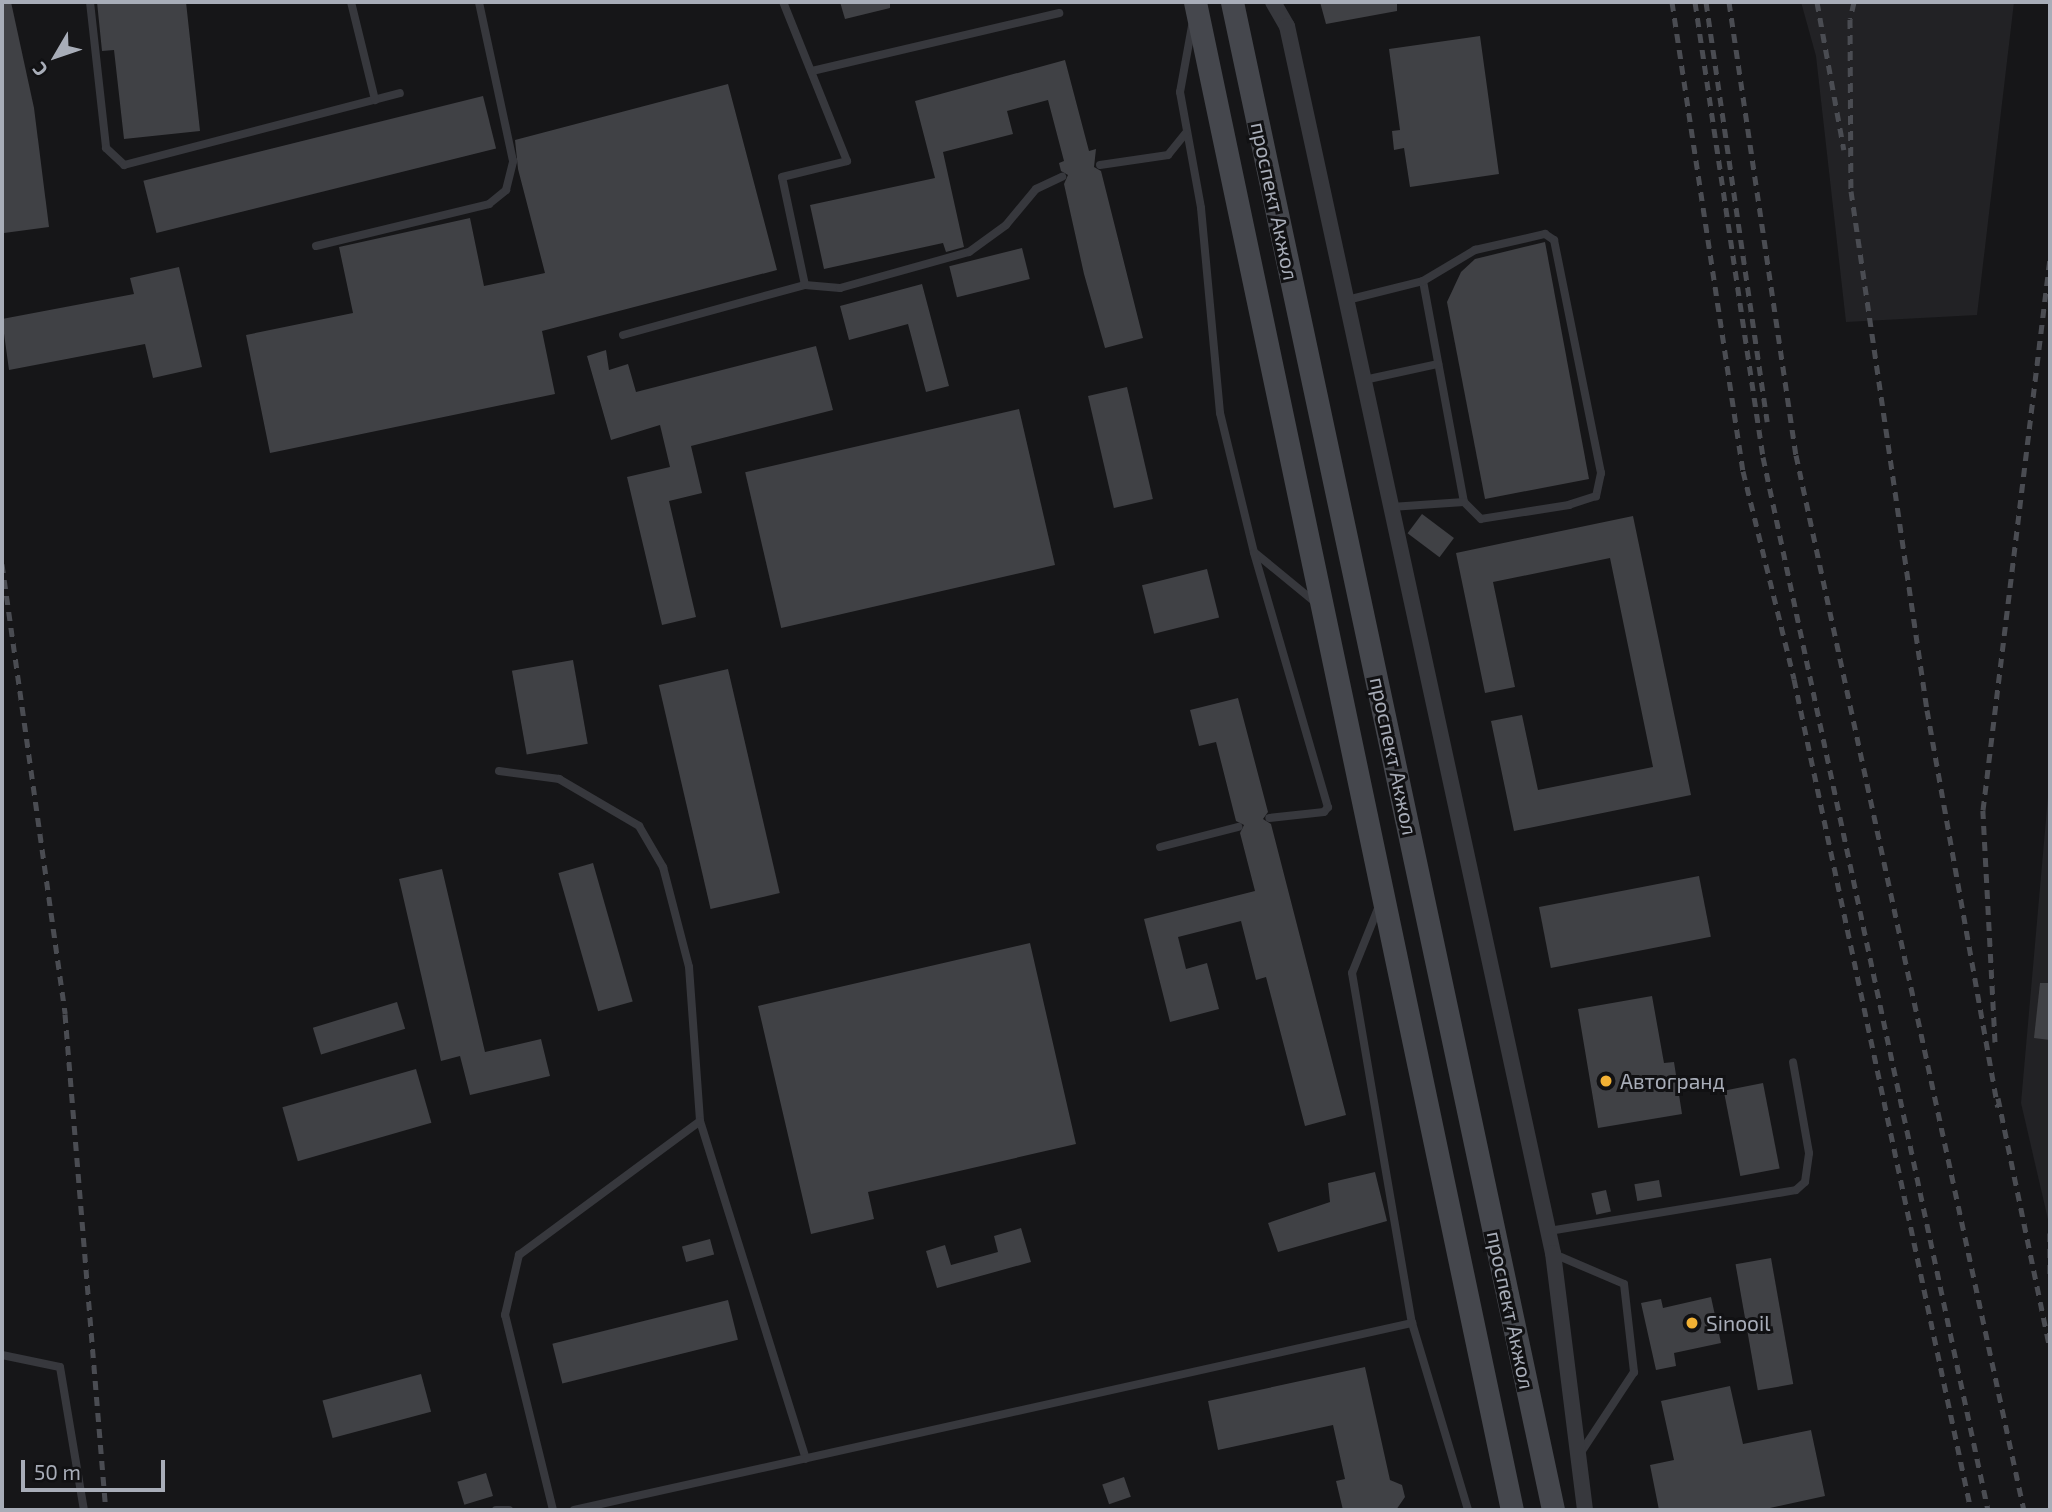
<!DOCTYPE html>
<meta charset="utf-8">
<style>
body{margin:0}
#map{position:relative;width:2052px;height:1512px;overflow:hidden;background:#161618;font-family:"Exo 2",sans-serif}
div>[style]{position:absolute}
.built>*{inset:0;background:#222225}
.building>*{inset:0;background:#404145;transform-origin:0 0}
.service>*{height:8px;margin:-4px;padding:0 4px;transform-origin:4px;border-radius:4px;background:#37383d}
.minor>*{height:16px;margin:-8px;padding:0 8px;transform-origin:8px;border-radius:8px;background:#37383d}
.secondary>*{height:23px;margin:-11.5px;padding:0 11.5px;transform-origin:11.5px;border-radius:11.5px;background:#45474d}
.rail>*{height:5px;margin-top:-2.5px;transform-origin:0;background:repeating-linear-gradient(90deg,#4a4c52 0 9px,transparent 0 16px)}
.dots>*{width:19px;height:19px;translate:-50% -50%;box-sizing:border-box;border:4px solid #111113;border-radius:50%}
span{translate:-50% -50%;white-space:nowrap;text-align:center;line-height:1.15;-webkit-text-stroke:6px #111113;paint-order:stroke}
.street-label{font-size:21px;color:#a8adb8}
.poi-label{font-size:21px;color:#a8adb8}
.left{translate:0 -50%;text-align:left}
.frame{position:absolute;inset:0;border:4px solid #a8adb8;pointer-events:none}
.north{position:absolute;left:21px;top:21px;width:70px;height:70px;-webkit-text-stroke:5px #111113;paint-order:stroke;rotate:231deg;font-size:19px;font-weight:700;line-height:28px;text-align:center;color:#a8adb8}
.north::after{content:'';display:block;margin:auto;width:24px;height:32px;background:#a8adb8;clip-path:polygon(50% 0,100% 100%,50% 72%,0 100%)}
.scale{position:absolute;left:21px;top:1460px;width:144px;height:32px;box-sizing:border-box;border:4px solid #a8adb8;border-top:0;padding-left:9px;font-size:21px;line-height:24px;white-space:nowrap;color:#a8adb8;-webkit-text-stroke:5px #111113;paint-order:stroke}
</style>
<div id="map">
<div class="built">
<i style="clip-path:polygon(1801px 2px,2014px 2px,1977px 315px,1846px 322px,1816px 56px)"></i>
<i style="clip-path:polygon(2050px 774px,2050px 1228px,2021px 1103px)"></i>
</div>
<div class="building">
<i style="clip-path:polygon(2px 2px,11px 2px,34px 108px,49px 227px,4px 233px)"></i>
<i style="clip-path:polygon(97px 2px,186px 2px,200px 131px,124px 139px,114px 50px,102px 51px)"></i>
<i style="clip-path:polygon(840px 2px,890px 2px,890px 8px,845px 19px)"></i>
<i style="clip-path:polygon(1320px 2px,1397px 2px,1397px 11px,1326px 24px)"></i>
<i style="clip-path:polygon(1480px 36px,1499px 174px,1410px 187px,1404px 148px,1394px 150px,1392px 131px,1400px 130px,1389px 49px)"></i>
<i style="clip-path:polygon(1065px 60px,1089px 151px,1096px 149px,1094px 167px,1101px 171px,1143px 338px,1105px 348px,1084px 274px,1064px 184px,1068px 175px,1061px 171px,1059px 163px,1064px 161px,1048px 100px,1007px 111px,1013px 134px,943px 152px,964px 247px,946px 252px,943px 243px,824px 269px,810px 205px,935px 178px,915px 101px)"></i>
<i style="clip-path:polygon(728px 84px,777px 270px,542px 331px,555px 394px,270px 453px,246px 335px,353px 313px,339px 247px,470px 218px,484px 286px,545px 273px,518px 169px,515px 140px)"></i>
<i style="left:483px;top:96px;width:54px;height:350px;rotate:76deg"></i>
<i style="clip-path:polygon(1545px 242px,1589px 479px,1485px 499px,1447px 302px,1461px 272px,1475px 259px)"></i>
<i style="left:1022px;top:248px;width:32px;height:75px;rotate:76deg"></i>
<i style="clip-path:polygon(179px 267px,202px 367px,153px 378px,145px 344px,9px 370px,2px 319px,134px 294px,130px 278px)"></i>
<i style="clip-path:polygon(922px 284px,949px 386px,926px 392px,908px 324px,849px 340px,840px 306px)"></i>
<i style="clip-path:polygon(816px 346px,833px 410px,691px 446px,702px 493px,669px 501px,696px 617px,662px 625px,627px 477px,670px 467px,660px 425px,611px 440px,587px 356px,606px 350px,609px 370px,628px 364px,636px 392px)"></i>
<i style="left:1127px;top:387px;width:115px;height:40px;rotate:77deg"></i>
<i style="left:1019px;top:409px;width:160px;height:281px;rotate:77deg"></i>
<i style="left:1422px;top:514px;width:40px;height:24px;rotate:37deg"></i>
<i style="clip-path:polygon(1633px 516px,1691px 795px,1514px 831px,1491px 721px,1522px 715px,1538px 790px,1653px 767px,1610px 558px,1493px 582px,1515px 687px,1485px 693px,1456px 553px)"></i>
<i style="left:1207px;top:569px;width:50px;height:67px;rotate:76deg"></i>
<i style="left:573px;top:660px;width:85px;height:62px;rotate:80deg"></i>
<i style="left:728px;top:669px;width:230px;height:71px;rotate:77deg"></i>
<i style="clip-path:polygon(1238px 698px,1268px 812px,1263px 819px,1271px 824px,1346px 1115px,1305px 1126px,1266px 977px,1256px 980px,1241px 921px,1178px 937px,1186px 969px,1207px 963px,1219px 1009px,1170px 1022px,1144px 919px,1255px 891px,1240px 833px,1244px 825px,1236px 821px,1216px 742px,1199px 746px,1190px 710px)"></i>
<i style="left:593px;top:863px;width:144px;height:36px;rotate:74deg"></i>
<i style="clip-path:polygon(442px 869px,485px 1052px,541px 1039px,550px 1076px,470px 1095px,460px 1056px,441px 1061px,399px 879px)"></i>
<i style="left:1699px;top:876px;width:62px;height:163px;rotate:79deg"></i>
<i style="clip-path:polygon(1030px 943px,1076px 1144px,868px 1192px,874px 1219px,811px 1234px,758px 1006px)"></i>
<i style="clip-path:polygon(2040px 983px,2050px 983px,2050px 1040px,2034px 1038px)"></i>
<i style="clip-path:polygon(1652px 996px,1664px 1063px,1674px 1062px,1682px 1114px,1598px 1128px,1578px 1009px)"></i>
<i style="left:397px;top:1002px;width:28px;height:88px;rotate:73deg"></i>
<i style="left:416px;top:1069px;width:56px;height:139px;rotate:74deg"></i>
<i style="left:1763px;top:1083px;width:87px;height:40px;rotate:79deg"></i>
<i style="clip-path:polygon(1375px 1172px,1387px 1221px,1278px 1252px,1268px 1223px,1330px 1202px,1328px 1183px)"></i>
<i style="left:1659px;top:1180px;width:17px;height:25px;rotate:80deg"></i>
<i style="left:1606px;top:1190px;width:22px;height:15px;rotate:77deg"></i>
<i style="clip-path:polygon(1021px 1228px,1031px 1262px,937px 1288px,926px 1251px,945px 1245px,951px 1265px,998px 1252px,994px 1236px)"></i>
<i style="left:710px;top:1239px;width:16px;height:29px;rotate:75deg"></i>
<i style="left:1771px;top:1258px;width:128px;height:36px;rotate:80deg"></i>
<i style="clip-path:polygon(1711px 1297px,1721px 1343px,1674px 1353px,1676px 1366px,1656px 1370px,1641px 1303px,1661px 1299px,1663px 1308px)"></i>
<i style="left:728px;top:1300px;width:41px;height:181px;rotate:76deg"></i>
<i style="clip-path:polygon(1365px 1367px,1390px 1480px,1402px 1485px,1405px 1497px,1396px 1510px,1343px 1510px,1336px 1481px,1345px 1479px,1333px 1425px,1218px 1450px,1208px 1401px)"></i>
<i style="left:421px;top:1374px;width:39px;height:102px;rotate:75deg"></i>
<i style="clip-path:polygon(1730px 1386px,1743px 1444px,1811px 1430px,1825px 1496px,1761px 1510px,1659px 1510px,1650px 1465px,1674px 1460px,1661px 1401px)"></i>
<i style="left:486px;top:1473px;width:24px;height:30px;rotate:73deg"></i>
<i style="left:1124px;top:1477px;width:21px;height:23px;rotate:71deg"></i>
</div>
<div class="service">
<i style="left:90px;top:2px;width:147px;rotate:83.7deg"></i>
<i style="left:106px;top:148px;width:25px;rotate:43deg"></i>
<i style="left:124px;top:165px;width:285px;rotate:-14.6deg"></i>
<i style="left:351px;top:2px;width:101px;rotate:76.2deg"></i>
<i style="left:1192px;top:26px;width:67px;rotate:100.3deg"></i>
<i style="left:1180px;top:92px;width:118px;rotate:79.7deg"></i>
<i style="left:1201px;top:208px;width:206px;rotate:84.7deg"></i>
<i style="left:1220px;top:413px;width:143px;rotate:76.3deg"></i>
<i style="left:1254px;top:552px;width:80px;rotate:39.4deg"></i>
<i style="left:812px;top:71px;width:254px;rotate:-13.2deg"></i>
<i style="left:1100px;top:165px;width:69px;rotate:-8.4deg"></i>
<i style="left:1168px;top:155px;width:28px;rotate:-51deg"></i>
<i style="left:316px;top:246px;width:178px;rotate:-13.6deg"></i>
<i style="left:489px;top:204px;width:22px;rotate:-39deg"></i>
<i style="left:506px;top:190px;width:30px;rotate:-76deg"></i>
<i style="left:513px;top:161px;width:163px;rotate:-102.1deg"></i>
<i style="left:1423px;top:281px;width:225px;rotate:79.5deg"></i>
<i style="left:805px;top:285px;width:35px;rotate:5deg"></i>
<i style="left:840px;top:288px;width:134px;rotate:-15.6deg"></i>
<i style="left:969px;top:252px;width:46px;rotate:-36.1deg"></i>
<i style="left:1006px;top:225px;width:47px;rotate:-50.2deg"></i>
<i style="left:1036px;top:189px;width:29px;rotate:-25deg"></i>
<i style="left:1347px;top:300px;width:78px;rotate:-14deg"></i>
<i style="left:1423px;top:281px;width:61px;rotate:-30.8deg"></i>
<i style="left:1475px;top:250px;width:72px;rotate:-12.9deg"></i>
<i style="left:1545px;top:234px;width:11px;rotate:34deg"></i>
<i style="left:1554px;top:240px;width:238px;rotate:78.6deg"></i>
<i style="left:1601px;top:473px;width:24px;rotate:102deg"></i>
<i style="left:1596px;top:496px;width:28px;rotate:162deg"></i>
<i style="left:1569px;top:505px;width:89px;rotate:171deg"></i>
<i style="left:1481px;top:519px;width:24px;rotate:-135deg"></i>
<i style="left:1464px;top:502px;width:73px;rotate:176.1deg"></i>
<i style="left:623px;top:335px;width:189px;rotate:-15.4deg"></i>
<i style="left:805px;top:285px;width:110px;rotate:-102deg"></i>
<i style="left:782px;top:177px;width:67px;rotate:-13.8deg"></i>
<i style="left:847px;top:161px;width:171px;rotate:-111.9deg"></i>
<i style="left:1364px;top:380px;width:76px;rotate:-12.2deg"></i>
<i style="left:1254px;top:553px;width:265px;rotate:73.8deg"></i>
<i style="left:1328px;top:807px;width:6px;rotate:129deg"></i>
<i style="left:1324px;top:812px;width:55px;rotate:173.8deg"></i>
<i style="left:499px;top:771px;width:61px;rotate:7.6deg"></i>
<i style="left:559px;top:779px;width:93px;rotate:30.4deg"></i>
<i style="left:639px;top:826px;width:48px;rotate:59.7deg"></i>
<i style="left:663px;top:867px;width:103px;rotate:75.4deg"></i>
<i style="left:689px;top:967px;width:154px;rotate:85.9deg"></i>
<i style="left:700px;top:1121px;width:354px;rotate:72.6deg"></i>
<i style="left:1160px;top:847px;width:81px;rotate:-14.4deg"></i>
<i style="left:1379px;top:906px;width:72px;rotate:111.9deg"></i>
<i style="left:1352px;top:973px;width:355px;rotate:80.3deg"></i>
<i style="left:1412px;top:1323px;width:195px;rotate:73.3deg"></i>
<i style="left:1549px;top:1231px;width:250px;rotate:-9.4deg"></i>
<i style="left:1796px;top:1190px;width:12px;rotate:-42deg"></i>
<i style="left:1805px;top:1182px;width:29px;rotate:-82deg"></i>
<i style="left:1809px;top:1153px;width:92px;rotate:-100deg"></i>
<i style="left:1554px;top:1254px;width:76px;rotate:23.2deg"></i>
<i style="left:1624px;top:1284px;width:89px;rotate:83.5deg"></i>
<i style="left:1634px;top:1372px;width:98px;rotate:123.4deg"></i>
<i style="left:2px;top:1355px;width:59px;rotate:11.7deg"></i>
<i style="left:60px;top:1367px;width:145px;rotate:80.5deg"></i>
<i style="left:496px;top:1510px;width:13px"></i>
<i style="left:553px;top:1510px;width:201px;rotate:-103.8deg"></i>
<i style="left:505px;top:1315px;width:62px;rotate:-76.9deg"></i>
<i style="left:519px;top:1255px;width:225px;rotate:-36.5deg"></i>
<i style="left:574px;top:1510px;width:859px;rotate:-12.58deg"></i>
</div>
<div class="minor">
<i style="left:1273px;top:2px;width:28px;rotate:60deg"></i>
<i style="left:1287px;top:26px;width:1256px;rotate:77.77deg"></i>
<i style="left:1553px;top:1253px;width:259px;rotate:82.9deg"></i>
</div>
<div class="secondary">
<i style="left:1195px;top:2px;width:1541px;rotate:78.13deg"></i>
<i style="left:1232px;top:2px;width:1542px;rotate:77.98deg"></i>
</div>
<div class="rail">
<i style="left:1672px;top:2px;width:474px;rotate:81.4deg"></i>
<i style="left:1743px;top:471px;width:214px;rotate:76.2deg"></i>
<i style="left:1794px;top:679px;width:850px;rotate:77.98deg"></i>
<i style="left:1695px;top:2px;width:460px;rotate:81.5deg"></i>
<i style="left:1763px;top:457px;width:1077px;rotate:77.94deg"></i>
<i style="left:1706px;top:2px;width:424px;rotate:81.7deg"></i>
<i style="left:1729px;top:2px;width:458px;rotate:81.6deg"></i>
<i style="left:1796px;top:455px;width:1079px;rotate:77.81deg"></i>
<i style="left:1817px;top:2px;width:150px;rotate:79.7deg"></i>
<i style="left:1854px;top:2px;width:17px;rotate:103deg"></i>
<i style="left:1850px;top:19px;width:172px;rotate:89.7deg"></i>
<i style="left:1851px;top:191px;width:525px;rotate:81.67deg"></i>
<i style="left:1927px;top:710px;width:403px;rotate:79.9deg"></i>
<i style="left:2px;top:564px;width:454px;rotate:82deg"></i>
<i style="left:65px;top:1014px;width:498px;rotate:85.3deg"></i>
<i style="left:1995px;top:1042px;width:232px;rotate:-93deg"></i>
<i style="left:1983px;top:810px;width:556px;rotate:-83.08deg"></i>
<i style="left:1998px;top:1098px;width:255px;rotate:78.3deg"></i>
<i style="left:2050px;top:1233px;width:45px;rotate:90deg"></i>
</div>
<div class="dots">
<i style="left:1606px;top:1081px;background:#f2b134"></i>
<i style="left:1692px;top:1323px;background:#f2b134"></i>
</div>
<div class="street-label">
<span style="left:1275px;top:201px;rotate:78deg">проспект Акжол</span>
<span style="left:1394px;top:756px;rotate:78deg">проспект Акжол</span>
<span style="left:1511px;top:1310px;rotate:78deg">проспект Акжол</span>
</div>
<div class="poi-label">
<span class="left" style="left:1620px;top:1081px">Автогранд</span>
<span class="left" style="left:1706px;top:1323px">Sinooil</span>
</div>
<div class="frame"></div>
<div class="north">С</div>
<div class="scale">50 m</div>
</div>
